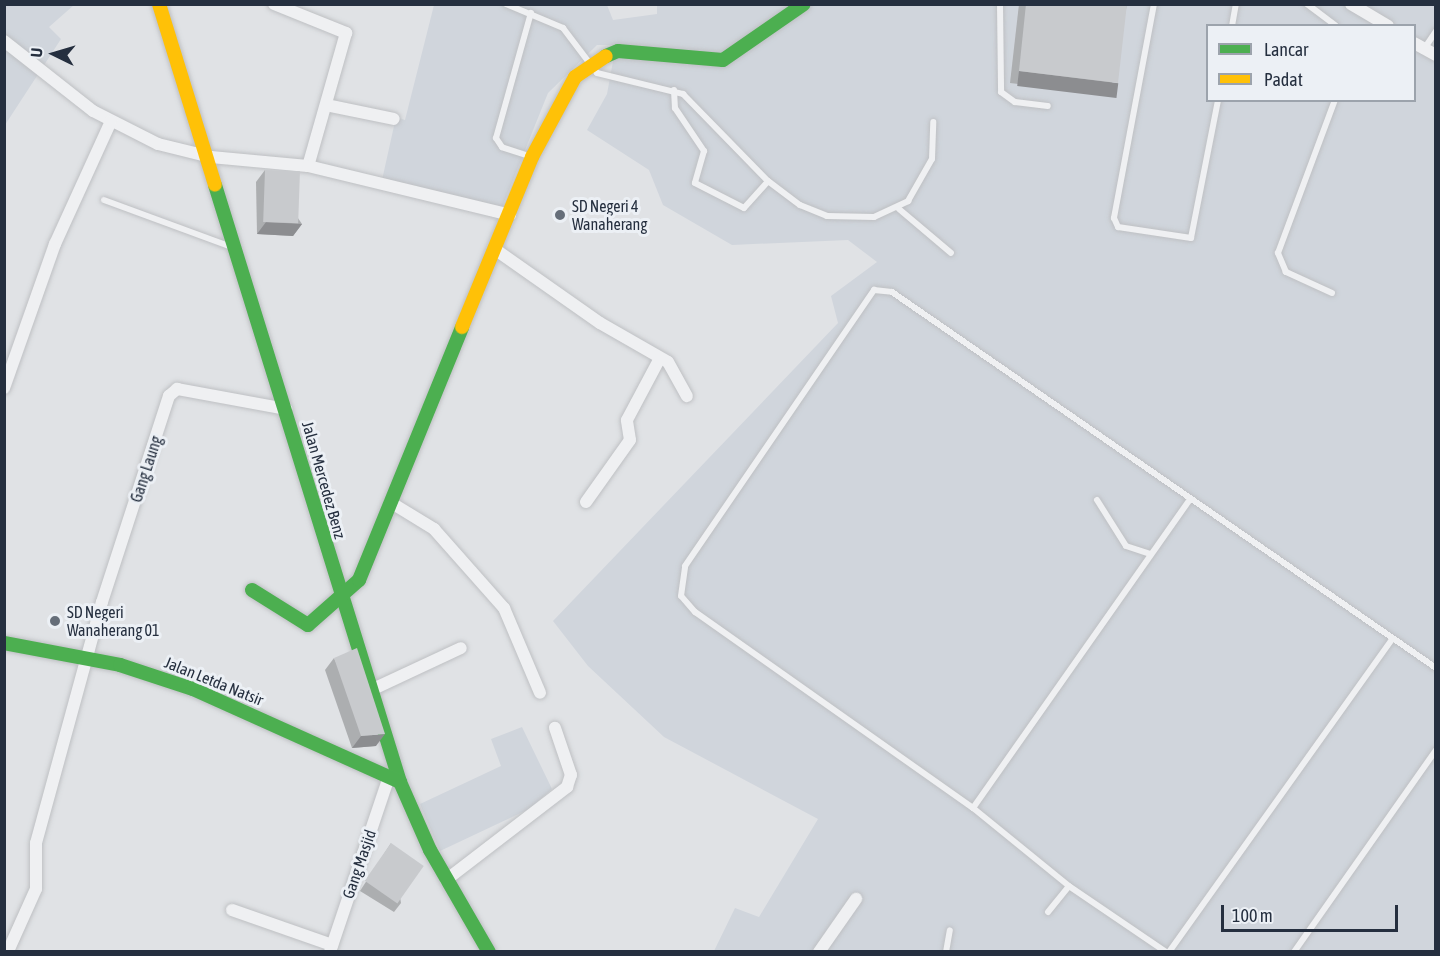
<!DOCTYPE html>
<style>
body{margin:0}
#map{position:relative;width:1440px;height:956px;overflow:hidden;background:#e0e2e5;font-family:"Asap Condensed",sans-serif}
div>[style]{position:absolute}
.built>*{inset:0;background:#d0d5dc}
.roads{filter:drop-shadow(0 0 2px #bec0c3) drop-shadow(0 0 2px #bec0c3)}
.lane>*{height:6px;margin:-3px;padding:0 3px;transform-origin:3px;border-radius:3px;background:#eff0f2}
.street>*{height:12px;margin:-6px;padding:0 6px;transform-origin:6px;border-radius:6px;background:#eff0f2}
.fast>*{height:14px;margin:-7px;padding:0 7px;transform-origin:7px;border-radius:7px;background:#4caf50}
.slow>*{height:14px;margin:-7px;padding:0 7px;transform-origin:7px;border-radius:7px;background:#ffc107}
.wall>*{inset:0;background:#acaeb0}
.shaded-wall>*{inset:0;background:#8c8d90;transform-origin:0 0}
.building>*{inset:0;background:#c8cacd;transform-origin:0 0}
.dots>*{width:16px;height:16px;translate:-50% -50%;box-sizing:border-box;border:3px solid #ecf0f5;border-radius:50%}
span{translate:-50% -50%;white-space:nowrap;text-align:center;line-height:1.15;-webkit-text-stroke:6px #ecf0f5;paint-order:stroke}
.poi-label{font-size:16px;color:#252f3f}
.left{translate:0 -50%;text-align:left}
.street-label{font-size:16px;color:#252f3f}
.frame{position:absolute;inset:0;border:6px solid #252f3f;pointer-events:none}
.legend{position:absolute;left:1206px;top:24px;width:210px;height:78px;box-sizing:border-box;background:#ecf0f5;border:2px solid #9ca3ac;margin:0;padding:8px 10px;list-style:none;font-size:18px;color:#252f3f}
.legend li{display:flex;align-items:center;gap:12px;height:30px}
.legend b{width:30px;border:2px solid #9ca3ac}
.north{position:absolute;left:24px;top:24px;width:60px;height:60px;-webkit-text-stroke:4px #ecf0f5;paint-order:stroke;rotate:275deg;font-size:16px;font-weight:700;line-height:24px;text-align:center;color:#252f3f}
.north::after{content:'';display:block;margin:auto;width:21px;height:27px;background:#252f3f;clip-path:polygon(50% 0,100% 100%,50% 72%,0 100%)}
.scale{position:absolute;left:1221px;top:905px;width:177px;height:27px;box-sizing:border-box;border:3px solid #252f3f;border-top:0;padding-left:8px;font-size:18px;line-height:21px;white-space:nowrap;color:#252f3f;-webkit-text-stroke:4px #ecf0f5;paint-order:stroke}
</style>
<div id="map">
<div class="built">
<i style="clip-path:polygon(evenodd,657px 4px,1435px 5px,1435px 951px,714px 951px,735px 908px,759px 917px,818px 819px,664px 737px,588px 666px,553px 621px,838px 323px,831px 296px,877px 262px,848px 240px,732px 245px,663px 205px,649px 170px,587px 130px,607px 94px,616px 45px,597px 45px,548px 93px,500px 212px,382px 180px,396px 117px,405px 120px,434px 5px,607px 5px,613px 20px,657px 14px,657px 4px,1208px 26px,1414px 26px,1414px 100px,1208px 100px,1208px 26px)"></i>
<i style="clip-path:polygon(5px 5px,74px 5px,49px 27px,61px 39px,5px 125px)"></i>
<i style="clip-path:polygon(522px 727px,552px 789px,529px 809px,440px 851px,420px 804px,501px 766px,491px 739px)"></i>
</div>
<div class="roads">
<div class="lane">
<i style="left:506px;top:4px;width:62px;rotate:22.8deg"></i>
<i style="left:563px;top:28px;width:56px;rotate:52.9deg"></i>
<i style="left:597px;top:73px;width:89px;rotate:13.7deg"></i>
<i style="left:683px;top:94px;width:122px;rotate:45.7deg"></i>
<i style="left:768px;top:181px;width:40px;rotate:37deg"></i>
<i style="left:800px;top:205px;width:29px;rotate:22deg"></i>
<i style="left:827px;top:216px;width:47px;rotate:1.2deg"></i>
<i style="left:874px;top:217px;width:38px;rotate:-25deg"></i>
<i style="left:908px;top:201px;width:48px;rotate:-60.3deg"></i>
<i style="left:932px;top:159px;width:37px;rotate:-88deg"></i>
<i style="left:1000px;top:4px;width:88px;rotate:89.3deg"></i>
<i style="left:1001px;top:92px;width:17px;rotate:36deg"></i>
<i style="left:1015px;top:102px;width:33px;rotate:7deg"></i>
<i style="left:1154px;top:4px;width:218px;rotate:100.6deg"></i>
<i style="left:1114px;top:218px;width:10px;rotate:66deg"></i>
<i style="left:1118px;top:227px;width:74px;rotate:8.6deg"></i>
<i style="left:1191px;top:238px;width:141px;rotate:-78.9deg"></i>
<i style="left:1307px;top:4px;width:36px;rotate:37deg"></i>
<i style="left:1232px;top:26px;width:22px;rotate:-80deg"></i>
<i style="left:1424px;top:49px;width:22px;rotate:-56deg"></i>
<i style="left:674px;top:90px;width:18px;rotate:87deg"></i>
<i style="left:675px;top:108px;width:52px;rotate:56deg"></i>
<i style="left:704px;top:151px;width:33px;rotate:106deg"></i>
<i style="left:695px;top:183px;width:55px;rotate:27deg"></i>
<i style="left:744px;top:208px;width:36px;rotate:-48deg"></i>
<i style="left:529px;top:156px;width:28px;rotate:-162deg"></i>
<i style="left:502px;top:147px;width:11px;rotate:-124deg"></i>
<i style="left:496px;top:138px;width:130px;rotate:-74.4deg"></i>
<i style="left:104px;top:200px;width:133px;rotate:20.2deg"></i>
<i style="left:899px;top:209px;width:68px;rotate:40.2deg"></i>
<i style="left:1332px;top:293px;width:51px;rotate:-155.5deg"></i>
<i style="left:1286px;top:272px;width:21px;rotate:-113deg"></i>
<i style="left:1278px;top:253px;width:163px;rotate:-69.6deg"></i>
<i style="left:1097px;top:500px;width:54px;rotate:57.8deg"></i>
<i style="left:1126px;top:546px;width:26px;rotate:18deg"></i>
<i style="left:973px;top:808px;width:375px;rotate:-54.9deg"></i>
<i style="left:1048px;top:912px;width:33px;rotate:-51deg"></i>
<i style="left:946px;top:952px;width:22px;rotate:-80deg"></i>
<i style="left:1166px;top:952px;width:117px;rotate:-145.8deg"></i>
<i style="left:1069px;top:886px;width:124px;rotate:-140.9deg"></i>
<i style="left:973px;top:808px;width:340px;rotate:-144.8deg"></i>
<i style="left:695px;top:612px;width:21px;rotate:-131deg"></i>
<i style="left:681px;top:596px;width:30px;rotate:-82deg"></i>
<i style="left:685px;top:566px;width:335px;rotate:-55.6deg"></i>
<i style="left:874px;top:290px;width:18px;rotate:6deg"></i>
<i style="left:892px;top:292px;width:661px;rotate:34.65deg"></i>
<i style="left:1169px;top:952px;width:384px;rotate:-54.5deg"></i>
<i style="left:1294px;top:952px;width:247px;rotate:-54.9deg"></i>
</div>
<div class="street">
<i style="left:274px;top:4px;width:78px;rotate:21.9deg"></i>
<i style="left:346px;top:33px;width:138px;rotate:105.9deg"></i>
<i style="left:1351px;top:4px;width:43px;rotate:30.7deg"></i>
<i style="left:4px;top:41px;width:113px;rotate:38.2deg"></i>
<i style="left:93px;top:111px;width:73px;rotate:26.9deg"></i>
<i style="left:158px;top:144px;width:55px;rotate:13.8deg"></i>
<i style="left:211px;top:157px;width:97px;rotate:5.3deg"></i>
<i style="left:308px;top:166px;width:208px;rotate:13.6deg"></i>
<i style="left:1414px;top:43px;width:25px;rotate:29deg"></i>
<i style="left:326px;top:105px;width:69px;rotate:11.6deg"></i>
<i style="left:496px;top:250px;width:127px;rotate:35.1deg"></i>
<i style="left:600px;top:323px;width:78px;rotate:29.8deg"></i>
<i style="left:668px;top:362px;width:39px;rotate:61deg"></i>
<i style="left:4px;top:388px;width:153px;rotate:-70.5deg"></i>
<i style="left:55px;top:244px;width:135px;rotate:-65.5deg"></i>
<i style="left:390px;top:502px;width:52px;rotate:31.5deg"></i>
<i style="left:434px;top:529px;width:106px;rotate:48.5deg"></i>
<i style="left:504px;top:608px;width:92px;rotate:67deg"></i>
<i style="left:586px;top:502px;width:76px;rotate:-54.6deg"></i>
<i style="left:630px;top:440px;width:20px;rotate:-99deg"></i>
<i style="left:627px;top:420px;width:70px;rotate:-62deg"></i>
<i style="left:371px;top:690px;width:99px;rotate:-25deg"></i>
<i style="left:446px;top:880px;width:153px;rotate:-37.5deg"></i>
<i style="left:567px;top:787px;width:13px;rotate:-72deg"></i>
<i style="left:571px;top:775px;width:50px;rotate:-108.8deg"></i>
<i style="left:232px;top:910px;width:106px;rotate:19.3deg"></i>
<i style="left:9px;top:949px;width:66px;rotate:-65.8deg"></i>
<i style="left:36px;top:889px;width:46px;rotate:-90deg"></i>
<i style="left:36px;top:843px;width:250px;rotate:-74.7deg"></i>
<i style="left:102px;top:602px;width:217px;rotate:-72deg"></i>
<i style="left:169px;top:396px;width:11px;rotate:-41deg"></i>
<i style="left:177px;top:389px;width:111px;rotate:10.4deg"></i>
<i style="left:330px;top:952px;width:185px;rotate:-71.4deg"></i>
<i style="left:819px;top:952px;width:65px;rotate:-55.1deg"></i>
</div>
<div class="fast">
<i style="left:606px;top:56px;width:13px;rotate:-23deg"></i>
<i style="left:618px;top:51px;width:105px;rotate:4.9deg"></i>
<i style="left:723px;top:60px;width:98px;rotate:-34.7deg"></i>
<i style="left:215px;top:185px;width:625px;rotate:72.78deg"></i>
<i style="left:400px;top:782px;width:74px;rotate:66.2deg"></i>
<i style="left:430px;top:850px;width:118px;rotate:60deg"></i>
<i style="left:252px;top:590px;width:66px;rotate:32deg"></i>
<i style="left:308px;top:625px;width:68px;rotate:-41.4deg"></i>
<i style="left:359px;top:580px;width:273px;rotate:-67.8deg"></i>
<i style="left:4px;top:643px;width:118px;rotate:10.7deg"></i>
<i style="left:120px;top:665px;width:77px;rotate:18.2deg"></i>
<i style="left:193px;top:689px;width:227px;rotate:24.2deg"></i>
</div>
<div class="slow">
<i style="left:159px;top:4px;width:189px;rotate:72.8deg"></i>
<i style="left:462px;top:327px;width:184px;rotate:-67.6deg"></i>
<i style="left:532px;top:157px;width:91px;rotate:-61.7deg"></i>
<i style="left:575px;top:77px;width:37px;rotate:-34deg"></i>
</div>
</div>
<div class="wall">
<i style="clip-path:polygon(1019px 4px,1127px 4px,1110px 95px,1010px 83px)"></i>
<i style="clip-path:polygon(265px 170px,302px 224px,293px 236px,257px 234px,256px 182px)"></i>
<i style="clip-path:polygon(334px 658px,376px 746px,352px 748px,325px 670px)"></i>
<i style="clip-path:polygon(391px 843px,401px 903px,394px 912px,360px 891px)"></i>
</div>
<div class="shaded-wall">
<i style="left:1019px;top:71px;width:100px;height:15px;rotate:7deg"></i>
<i style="clip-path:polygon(266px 222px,302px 224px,293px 236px,257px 234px)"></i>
<i style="clip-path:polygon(385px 734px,376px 746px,352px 748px,361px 736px)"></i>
</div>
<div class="building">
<i style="clip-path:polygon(1026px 4px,1127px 4px,1118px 83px,1019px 71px)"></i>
<i style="left:265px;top:170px;width:35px;height:52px;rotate:2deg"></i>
<i style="clip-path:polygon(357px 648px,385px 734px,361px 736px,334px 658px)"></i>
<i style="left:391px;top:843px;width:40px;height:46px;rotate:35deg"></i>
</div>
<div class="dots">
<i style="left:560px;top:215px;background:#666e79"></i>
<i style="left:55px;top:621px;background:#666e79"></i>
</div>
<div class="poi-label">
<span class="left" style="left:572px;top:215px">SD Negeri 4<br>Wanaherang</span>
<span class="left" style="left:67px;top:621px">SD Negeri<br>Wanaherang 01</span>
</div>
<div class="street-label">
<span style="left:146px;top:469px;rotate:-72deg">Gang Laung</span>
<span style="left:324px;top:480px;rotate:74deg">Jalan Mercedez Benz</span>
<span style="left:214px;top:681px;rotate:22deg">Jalan Letda Natsir</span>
<span style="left:359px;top:864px;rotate:-71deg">Gang Masjid</span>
</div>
<div class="frame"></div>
<ul class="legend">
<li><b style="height:8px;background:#4caf50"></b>Lancar</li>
<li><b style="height:8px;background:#ffc107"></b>Padat</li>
</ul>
<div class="north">U</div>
<div class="scale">100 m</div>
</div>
